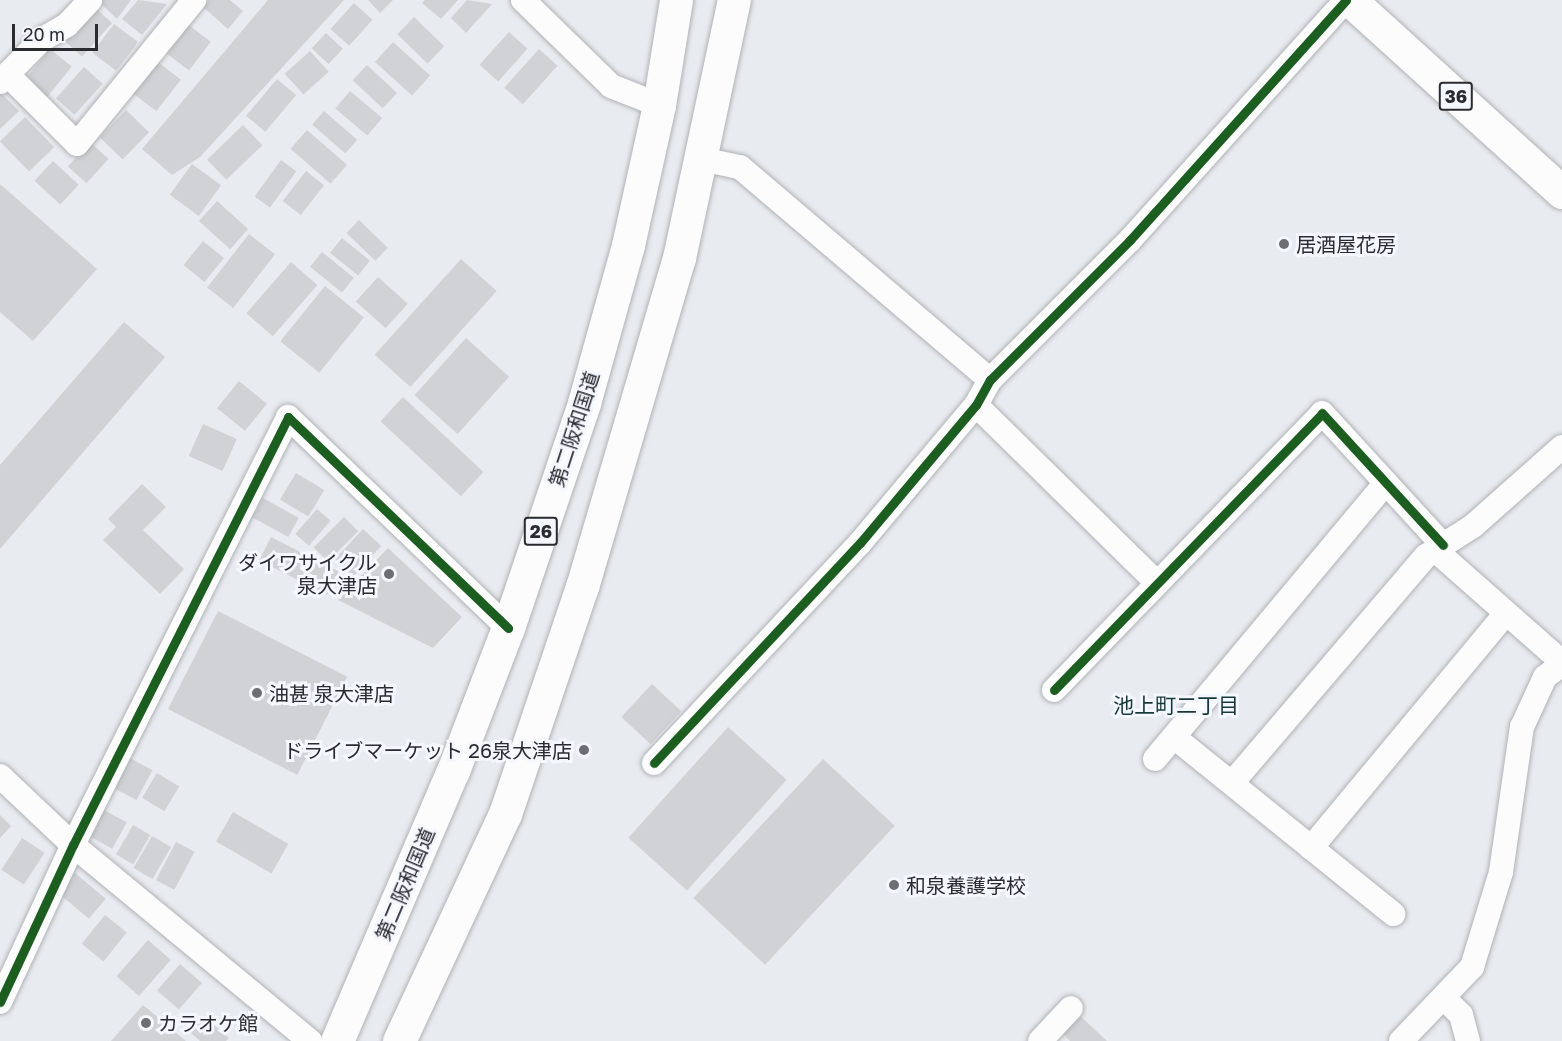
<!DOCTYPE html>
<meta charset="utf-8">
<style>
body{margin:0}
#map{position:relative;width:1562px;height:1041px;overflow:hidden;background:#e8ebf0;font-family:"Golos Text","Noto Sans JP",sans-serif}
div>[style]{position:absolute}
.building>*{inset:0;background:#d0d2d6;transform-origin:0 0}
.roads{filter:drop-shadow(0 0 2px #b0b2b6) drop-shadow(0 0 2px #b0b2b6)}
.minor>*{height:24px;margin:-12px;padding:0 12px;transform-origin:12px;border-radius:12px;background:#fcfcfd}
.primary>*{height:33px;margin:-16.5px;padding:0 16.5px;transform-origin:16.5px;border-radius:16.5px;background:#fcfcfd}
.trunk>*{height:33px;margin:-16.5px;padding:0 16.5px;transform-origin:16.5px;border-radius:16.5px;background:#fcfcfd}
.cycleway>*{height:9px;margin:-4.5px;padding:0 4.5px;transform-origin:4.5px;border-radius:4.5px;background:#1b5e20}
.dots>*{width:16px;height:16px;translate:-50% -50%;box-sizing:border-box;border:3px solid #f4f7fe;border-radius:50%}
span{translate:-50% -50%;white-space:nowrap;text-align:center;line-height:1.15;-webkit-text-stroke:6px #f4f7fe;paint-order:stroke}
.shield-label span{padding:2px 4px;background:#f4f7fe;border:2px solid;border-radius:4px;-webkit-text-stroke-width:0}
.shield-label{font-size:18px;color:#292b2f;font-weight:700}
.poi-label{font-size:20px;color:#292b2f}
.left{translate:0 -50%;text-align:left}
.right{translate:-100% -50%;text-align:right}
.street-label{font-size:20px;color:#292b2f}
.neighbourhood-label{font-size:21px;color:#163836}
.scale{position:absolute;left:12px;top:24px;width:86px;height:27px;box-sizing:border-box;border:3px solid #292b2f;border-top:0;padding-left:8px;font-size:18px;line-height:21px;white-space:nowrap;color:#292b2f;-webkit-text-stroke:4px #f4f7fe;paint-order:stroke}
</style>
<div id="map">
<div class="building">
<i style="clip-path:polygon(97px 0,131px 0,117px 19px)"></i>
<i style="clip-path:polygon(138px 0,167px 4px,142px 35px,122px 19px)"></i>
<i style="clip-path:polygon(209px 0,230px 0,243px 11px,228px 29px,203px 7px)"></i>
<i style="clip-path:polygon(268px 0,344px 0,200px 157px,172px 175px,142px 149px)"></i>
<i style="clip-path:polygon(368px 0,393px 0,380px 13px)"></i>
<i style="clip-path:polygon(425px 0,458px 0,441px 19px,422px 3px)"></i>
<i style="clip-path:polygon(467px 0,492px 4px,466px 33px,451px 18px)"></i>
<i style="left:354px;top:3px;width:25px;height:35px;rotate:42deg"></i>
<i style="left:92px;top:5px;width:27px;height:45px;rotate:42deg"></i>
<i style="left:414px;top:17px;width:42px;height:24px;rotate:44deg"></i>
<i style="left:186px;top:23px;width:31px;height:36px;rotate:37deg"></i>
<i style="left:114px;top:24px;width:30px;height:36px;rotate:37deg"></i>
<i style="left:509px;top:32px;width:25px;height:44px;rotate:42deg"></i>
<i style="left:326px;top:33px;width:23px;height:21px;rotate:43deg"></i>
<i style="left:393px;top:42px;width:50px;height:27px;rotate:42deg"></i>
<i style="left:50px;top:49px;width:28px;height:39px;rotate:39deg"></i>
<i style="left:539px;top:49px;width:25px;height:52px;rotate:42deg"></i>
<i style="left:310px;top:51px;width:28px;height:34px;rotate:48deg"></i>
<i style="left:158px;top:62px;width:29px;height:40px;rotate:38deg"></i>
<i style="left:367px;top:65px;width:41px;height:21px;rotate:43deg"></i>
<i style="left:84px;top:67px;width:25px;height:42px;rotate:42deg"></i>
<i style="left:277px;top:79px;width:25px;height:48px;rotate:40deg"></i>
<i style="left:350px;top:91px;width:42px;height:23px;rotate:40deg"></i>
<i style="clip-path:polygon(0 92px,19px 111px,0 129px)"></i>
<i style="left:126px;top:110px;width:32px;height:38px;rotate:44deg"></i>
<i style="left:324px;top:111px;width:44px;height:18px;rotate:41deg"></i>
<i style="left:25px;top:117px;width:42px;height:35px;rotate:46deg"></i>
<i style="left:243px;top:125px;width:28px;height:50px;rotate:46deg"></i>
<i style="left:307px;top:130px;width:53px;height:25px;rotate:41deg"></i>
<i style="left:90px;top:142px;width:25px;height:33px;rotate:42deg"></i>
<i style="left:281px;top:160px;width:19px;height:45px;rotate:36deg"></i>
<i style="left:53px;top:161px;width:35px;height:27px;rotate:43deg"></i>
<i style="left:192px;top:164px;width:36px;height:38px;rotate:36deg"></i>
<i style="left:306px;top:171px;width:23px;height:38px;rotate:38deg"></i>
<i style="clip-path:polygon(0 184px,97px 269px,33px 341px,0 312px)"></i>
<i style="left:217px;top:201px;width:42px;height:27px;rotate:42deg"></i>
<i style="left:359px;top:220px;width:40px;height:18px;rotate:44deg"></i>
<i style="left:249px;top:234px;width:33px;height:68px;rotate:38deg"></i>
<i style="left:342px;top:238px;width:36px;height:19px;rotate:39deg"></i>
<i style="left:203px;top:241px;width:27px;height:31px;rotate:39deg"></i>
<i style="left:322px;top:252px;width:41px;height:19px;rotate:39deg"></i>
<i style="left:461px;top:259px;width:48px;height:129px;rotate:42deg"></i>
<i style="left:291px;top:262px;width:35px;height:68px;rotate:41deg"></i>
<i style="left:378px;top:277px;width:40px;height:33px;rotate:42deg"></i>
<i style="left:325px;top:286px;width:50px;height:71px;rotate:39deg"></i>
<i style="clip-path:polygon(124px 322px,165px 357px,0 549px,0 465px)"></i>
<i style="left:466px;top:338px;width:58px;height:77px;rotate:42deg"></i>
<i style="left:239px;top:381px;width:36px;height:35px;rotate:39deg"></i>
<i style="left:403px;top:397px;width:110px;height:33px;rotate:43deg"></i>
<i style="left:203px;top:424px;width:37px;height:35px;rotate:24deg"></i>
<i style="left:296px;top:473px;width:33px;height:31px;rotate:31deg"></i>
<i style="clip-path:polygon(142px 484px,166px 507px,143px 530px,184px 569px,160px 594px,103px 540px,116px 527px,108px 519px)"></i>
<i style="left:263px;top:498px;width:41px;height:22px;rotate:29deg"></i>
<i style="left:317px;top:509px;width:18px;height:33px;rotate:41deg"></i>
<i style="left:344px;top:517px;width:20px;height:43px;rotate:45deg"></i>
<i style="left:363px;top:529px;width:25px;height:41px;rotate:43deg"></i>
<i style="left:271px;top:537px;width:76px;height:26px;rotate:27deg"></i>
<i style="clip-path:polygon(388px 548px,462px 617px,433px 648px,338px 600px)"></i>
<i style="left:218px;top:611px;width:145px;height:110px;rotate:27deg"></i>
<i style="left:652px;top:684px;width:40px;height:45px;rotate:43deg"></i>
<i style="left:728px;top:727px;width:79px;height:149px;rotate:42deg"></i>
<i style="left:126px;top:756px;width:30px;height:34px;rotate:28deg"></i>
<i style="left:823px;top:759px;width:98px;height:190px;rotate:43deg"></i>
<i style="left:157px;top:773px;width:26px;height:29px;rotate:31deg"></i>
<i style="left:104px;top:810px;width:26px;height:30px;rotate:29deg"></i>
<i style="left:233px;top:812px;width:64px;height:34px;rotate:30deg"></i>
<i style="clip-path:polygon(0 815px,11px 826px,0 838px)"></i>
<i style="left:133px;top:825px;width:20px;height:34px;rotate:30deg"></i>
<i style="left:152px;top:836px;width:22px;height:37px;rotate:30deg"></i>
<i style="left:22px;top:838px;width:27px;height:38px;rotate:33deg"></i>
<i style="left:176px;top:842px;width:21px;height:43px;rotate:28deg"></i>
<i style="left:75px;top:873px;width:40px;height:26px;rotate:40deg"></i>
<i style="left:105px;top:915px;width:28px;height:37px;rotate:39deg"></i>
<i style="left:148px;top:940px;width:30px;height:48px;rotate:41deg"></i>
<i style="left:180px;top:964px;width:29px;height:35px;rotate:41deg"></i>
<i style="clip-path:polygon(143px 1005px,186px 1041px,111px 1041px)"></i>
<i style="clip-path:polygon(1077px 1013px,1107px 1041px,1070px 1041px,1060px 1031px)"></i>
<i style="clip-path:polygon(204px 1016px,229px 1038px,226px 1041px,200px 1041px,190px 1032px)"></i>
</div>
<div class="roads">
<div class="minor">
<i style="left:523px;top:0;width:123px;rotate:44.3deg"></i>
<i style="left:611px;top:86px;width:52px;rotate:21.6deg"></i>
<i style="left:9px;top:76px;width:96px;rotate:45deg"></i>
<i style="left:77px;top:144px;width:186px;rotate:-50.9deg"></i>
<i style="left:0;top:82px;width:59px;rotate:-45.7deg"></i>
<i style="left:41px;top:40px;width:30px;rotate:-30deg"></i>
<i style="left:67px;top:25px;width:34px;rotate:-47deg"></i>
<i style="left:701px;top:159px;width:40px;rotate:12deg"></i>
<i style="left:740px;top:167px;width:328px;rotate:40.4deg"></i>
<i style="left:976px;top:405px;width:254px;rotate:44.5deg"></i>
<i style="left:1435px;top:550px;width:169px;rotate:41.4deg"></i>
<i style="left:1054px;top:690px;width:385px;rotate:-45.9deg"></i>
<i style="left:1322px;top:413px;width:179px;rotate:47.5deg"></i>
<i style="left:1174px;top:737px;width:282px;rotate:38.9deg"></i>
<i style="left:1155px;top:759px;width:360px;rotate:-50.1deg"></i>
<i style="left:654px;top:763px;width:301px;rotate:-46.9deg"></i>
<i style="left:860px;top:543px;width:180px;rotate:-50deg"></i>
<i style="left:976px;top:405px;width:29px;rotate:-61deg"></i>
<i style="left:990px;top:380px;width:198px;rotate:-45deg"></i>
<i style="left:1130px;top:240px;width:323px;rotate:-48deg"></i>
<i style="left:0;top:776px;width:100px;rotate:43.4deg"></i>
<i style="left:73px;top:845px;width:308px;rotate:39.6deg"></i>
<i style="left:1232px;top:783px;width:299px;rotate:-49.5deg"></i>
<i style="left:1426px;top:556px;width:56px;rotate:-32.6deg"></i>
<i style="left:1473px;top:526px;width:119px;rotate:-41.6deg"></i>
<i style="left:1311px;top:848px;width:305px;rotate:-50.3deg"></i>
<i style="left:1444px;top:998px;width:24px;rotate:45deg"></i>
<i style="left:1461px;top:1015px;width:27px;rotate:75deg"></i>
<i style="left:0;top:1002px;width:173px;rotate:-65.1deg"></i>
<i style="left:73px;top:845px;width:479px;rotate:-63.3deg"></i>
<i style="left:288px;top:417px;width:305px;rotate:43.8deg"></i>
<i style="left:1040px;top:1041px;width:45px;rotate:-46.8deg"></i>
<i style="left:1401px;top:1041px;width:103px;rotate:-46.2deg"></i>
<i style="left:1472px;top:967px;width:99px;rotate:-73deg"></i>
<i style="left:1501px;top:872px;width:147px;rotate:-81.8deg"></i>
<i style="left:1522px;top:727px;width:55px;rotate:-65.3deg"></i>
<i style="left:1545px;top:677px;width:21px;rotate:-37deg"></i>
</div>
<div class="primary">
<i style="left:1350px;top:0;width:286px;rotate:42.2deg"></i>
</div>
<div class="trunk">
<i style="left:337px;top:1041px;width:294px;rotate:-66.8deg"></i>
<i style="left:453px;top:771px;width:153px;rotate:-69deg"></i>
<i style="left:508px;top:628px;width:237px;rotate:-71.3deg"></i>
<i style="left:584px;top:403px;width:164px;rotate:-74.4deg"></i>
<i style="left:628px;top:245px;width:143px;rotate:-77.5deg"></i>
<i style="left:659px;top:105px;width:106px;rotate:-80.8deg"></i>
<i style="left:399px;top:1041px;width:251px;rotate:-65deg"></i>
<i style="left:505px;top:814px;width:240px;rotate:-71.3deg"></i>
<i style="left:582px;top:587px;width:343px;rotate:-73.6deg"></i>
<i style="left:679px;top:258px;width:264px;rotate:-78deg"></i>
</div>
</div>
<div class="cycleway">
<i style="left:1054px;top:690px;width:385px;rotate:-45.9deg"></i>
<i style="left:1322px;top:413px;width:179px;rotate:47.5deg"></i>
<i style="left:654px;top:763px;width:301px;rotate:-46.9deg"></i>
<i style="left:860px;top:543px;width:180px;rotate:-50deg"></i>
<i style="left:976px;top:405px;width:29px;rotate:-61deg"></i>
<i style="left:990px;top:380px;width:198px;rotate:-45deg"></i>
<i style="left:1130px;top:240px;width:323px;rotate:-48deg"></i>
<i style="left:0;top:1002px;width:173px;rotate:-65.1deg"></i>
<i style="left:73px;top:845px;width:479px;rotate:-63.3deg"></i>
<i style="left:288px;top:417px;width:305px;rotate:43.8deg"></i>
</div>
<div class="dots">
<i style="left:1284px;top:244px;background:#6c6e73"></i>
<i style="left:389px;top:574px;background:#6c6e73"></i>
<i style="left:257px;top:693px;background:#6c6e73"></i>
<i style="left:584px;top:750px;background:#6c6e73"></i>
<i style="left:894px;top:885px;background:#6c6e73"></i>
<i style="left:146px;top:1023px;background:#6c6e73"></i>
</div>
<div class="shield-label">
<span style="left:1456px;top:96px">36</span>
<span style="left:541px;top:531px">26</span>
</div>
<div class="poi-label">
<span class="left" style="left:1296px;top:244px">居酒屋花房</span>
<span class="right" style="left:377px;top:574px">ダイワサイクル<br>泉大津店</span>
<span class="left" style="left:269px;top:693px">油甚 泉大津店</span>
<span class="right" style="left:572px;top:750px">ドライブマーケット 26泉大津店</span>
<span class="left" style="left:906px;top:885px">和泉養護学校</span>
<span class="left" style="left:158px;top:1023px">カラオケ館</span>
</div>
<div class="street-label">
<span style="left:574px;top:429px;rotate:-72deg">第二阪和国道</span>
<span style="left:405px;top:884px;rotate:-67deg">第二阪和国道</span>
</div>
<div class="neighbourhood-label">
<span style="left:1176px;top:705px">池上町二丁目</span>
</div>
<div class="scale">20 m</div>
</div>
